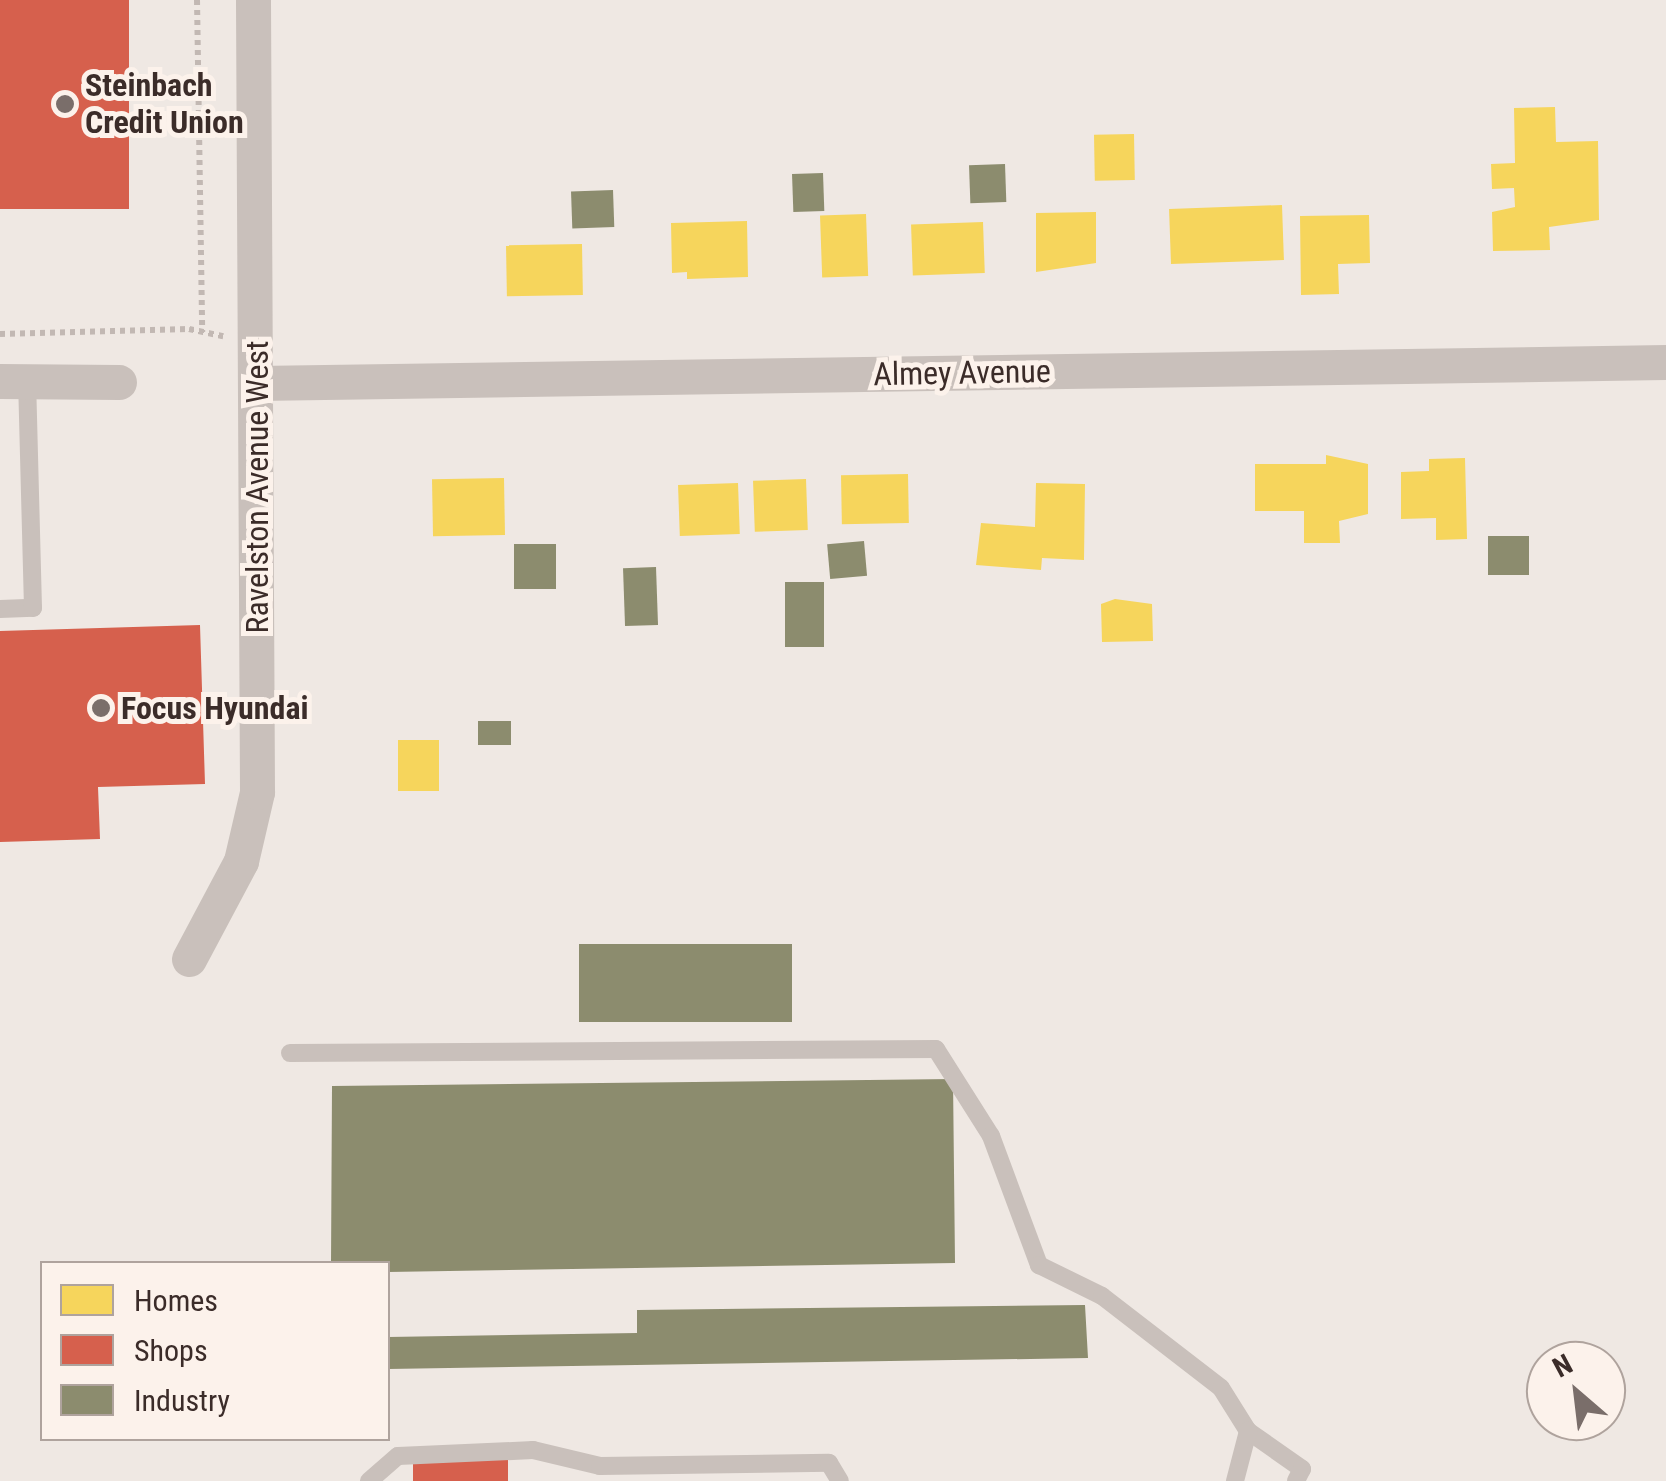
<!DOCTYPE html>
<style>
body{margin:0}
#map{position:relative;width:1666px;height:1481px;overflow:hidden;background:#efe8e3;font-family:"Roboto Condensed",sans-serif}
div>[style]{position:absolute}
.homes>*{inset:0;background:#f6d55c;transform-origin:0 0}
.shops>*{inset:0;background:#d6604d;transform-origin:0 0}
.industry>*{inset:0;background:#8c8c6e;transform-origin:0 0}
.path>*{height:6px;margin-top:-3px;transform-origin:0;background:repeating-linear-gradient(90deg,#c2b8b3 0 5px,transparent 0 10px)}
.service>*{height:18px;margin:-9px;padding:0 9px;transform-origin:9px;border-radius:9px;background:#c9c0bb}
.minor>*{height:35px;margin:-17.5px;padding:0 17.5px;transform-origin:17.5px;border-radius:17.5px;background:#c9c0bb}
.dots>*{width:28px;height:28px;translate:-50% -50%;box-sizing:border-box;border:5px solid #fcf2eb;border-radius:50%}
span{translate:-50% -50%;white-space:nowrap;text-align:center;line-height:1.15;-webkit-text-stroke:10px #fcf2eb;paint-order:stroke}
.poi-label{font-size:32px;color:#3b2c29;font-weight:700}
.left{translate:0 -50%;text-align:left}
.street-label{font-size:32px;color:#3b2c29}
.legend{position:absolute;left:40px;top:1261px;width:350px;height:180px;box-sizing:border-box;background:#fcf2eb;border:2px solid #afa39d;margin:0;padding:12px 18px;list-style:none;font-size:30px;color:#3b2c29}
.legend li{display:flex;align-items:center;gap:20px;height:50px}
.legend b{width:50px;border:2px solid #afa39d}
.north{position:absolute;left:1526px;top:1341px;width:100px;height:100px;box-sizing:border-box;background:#fcf2eb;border:2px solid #afa39d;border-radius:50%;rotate:332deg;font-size:28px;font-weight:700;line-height:40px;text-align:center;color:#3b2c29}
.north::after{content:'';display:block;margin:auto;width:35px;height:45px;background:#7a6e6a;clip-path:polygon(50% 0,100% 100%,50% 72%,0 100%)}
</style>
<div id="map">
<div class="homes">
<i style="clip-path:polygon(1555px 107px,1556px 142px,1598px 141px,1599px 220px,1549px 227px,1550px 250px,1493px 251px,1492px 212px,1515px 207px,1514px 188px,1492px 189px,1491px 164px,1515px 163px,1514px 108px)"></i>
<i style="left:1134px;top:134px;width:46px;height:40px;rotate:89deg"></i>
<i style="left:1282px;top:205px;width:55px;height:113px;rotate:88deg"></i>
<i style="clip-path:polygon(1096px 212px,1096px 263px,1036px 272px,1036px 213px)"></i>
<i style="left:866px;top:214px;width:62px;height:46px;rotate:88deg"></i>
<i style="clip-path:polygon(1369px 215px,1370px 263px,1338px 264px,1339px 294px,1301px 295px,1300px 216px)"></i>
<i style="clip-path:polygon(747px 221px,748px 277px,687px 279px,687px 272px,672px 273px,671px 223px)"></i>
<i style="left:983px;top:222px;width:51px;height:72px;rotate:88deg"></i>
<i style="left:582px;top:244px;width:51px;height:76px;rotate:89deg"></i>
<i style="clip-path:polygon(1326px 455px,1368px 464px,1368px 514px,1339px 521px,1340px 543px,1304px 543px,1304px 511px,1255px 511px,1255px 464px,1326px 464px)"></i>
<i style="clip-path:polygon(1465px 458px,1467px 539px,1436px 540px,1436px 518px,1401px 519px,1401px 472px,1429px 471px,1429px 459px)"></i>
<i style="left:908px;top:474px;width:49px;height:67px;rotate:89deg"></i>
<i style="left:504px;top:478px;width:57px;height:72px;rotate:89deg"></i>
<i style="left:806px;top:479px;width:51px;height:53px;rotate:88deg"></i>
<i style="left:738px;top:483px;width:51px;height:60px;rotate:88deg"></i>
<i style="clip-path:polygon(1036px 483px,1085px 484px,1084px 560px,1042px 558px,1041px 570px,976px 565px,981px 523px,1035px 527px)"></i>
<i style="clip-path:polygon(1115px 599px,1152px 604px,1153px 641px,1102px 642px,1101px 604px)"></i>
<i style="left:439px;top:740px;width:51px;height:41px;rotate:90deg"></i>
</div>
<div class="shops">
<i style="left:0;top:0;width:129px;height:209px"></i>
<i style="clip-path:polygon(200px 625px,205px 784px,98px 787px,100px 839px,0 842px,0 631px)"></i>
<i style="left:508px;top:1459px;width:22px;height:95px;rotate:90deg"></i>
</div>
<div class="industry">
<i style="left:1005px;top:164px;width:38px;height:36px;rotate:88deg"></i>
<i style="left:823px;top:173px;width:38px;height:31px;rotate:88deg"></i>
<i style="left:613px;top:190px;width:37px;height:42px;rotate:88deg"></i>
<i style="left:1488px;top:536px;width:41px;height:39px"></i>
<i style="left:864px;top:541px;width:35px;height:37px;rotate:85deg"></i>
<i style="left:514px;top:544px;width:42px;height:45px"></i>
<i style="left:656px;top:567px;width:58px;height:33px;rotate:88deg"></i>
<i style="left:785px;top:582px;width:39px;height:65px"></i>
<i style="left:478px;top:721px;width:33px;height:24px"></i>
<i style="left:579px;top:944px;width:213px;height:78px"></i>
<i style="clip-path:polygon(953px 1079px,955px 1263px,388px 1272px,388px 1264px,331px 1264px,332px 1086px)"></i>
<i style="clip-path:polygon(1085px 1305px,1088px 1358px,388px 1369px,388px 1337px,637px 1333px,637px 1310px)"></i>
</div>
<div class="path">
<i style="left:197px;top:0;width:332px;rotate:89.1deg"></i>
<i style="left:0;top:334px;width:189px;rotate:-1.5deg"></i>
<i style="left:189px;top:329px;width:35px;rotate:12deg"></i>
</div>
<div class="service">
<i style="left:0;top:609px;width:33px;rotate:-2deg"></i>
<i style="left:33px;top:608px;width:227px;rotate:-91.5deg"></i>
<i style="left:290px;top:1053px;width:646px;rotate:-0.35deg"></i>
<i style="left:936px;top:1049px;width:103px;rotate:57.7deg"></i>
<i style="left:991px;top:1136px;width:138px;rotate:69.6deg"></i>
<i style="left:1039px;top:1265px;width:70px;rotate:26.2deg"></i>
<i style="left:1102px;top:1296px;width:150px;rotate:37.7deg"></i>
<i style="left:1221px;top:1388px;width:51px;rotate:57.9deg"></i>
<i style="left:1248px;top:1431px;width:66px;rotate:35.1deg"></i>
<i style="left:1302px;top:1469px;width:13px;rotate:117deg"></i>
<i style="left:369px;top:1481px;width:38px;rotate:-41deg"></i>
<i style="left:398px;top:1456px;width:135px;rotate:-2.5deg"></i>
<i style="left:533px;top:1450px;width:69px;rotate:13.4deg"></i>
<i style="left:600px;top:1466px;width:229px;rotate:-0.8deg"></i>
<i style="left:829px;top:1463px;width:21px;rotate:59deg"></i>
<i style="left:1235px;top:1481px;width:52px;rotate:-75.4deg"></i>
</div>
<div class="minor">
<i style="left:0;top:381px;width:119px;rotate:0.5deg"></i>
<i style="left:257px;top:383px;width:1409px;rotate:-0.85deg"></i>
<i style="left:189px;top:959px;width:111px;rotate:-62deg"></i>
<i style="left:241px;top:861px;width:71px;rotate:-76.9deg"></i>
<i style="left:257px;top:792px;width:792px;rotate:-90.29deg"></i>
</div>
<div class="dots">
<i style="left:65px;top:104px;background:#7a6e6a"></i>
<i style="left:101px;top:708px;background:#7a6e6a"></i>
</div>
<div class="poi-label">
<span class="left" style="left:85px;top:104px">Steinbach<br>Credit Union</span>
<span class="left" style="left:121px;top:708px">Focus Hyundai</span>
</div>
<div class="street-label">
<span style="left:962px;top:373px;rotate:-1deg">Almey Avenue</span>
<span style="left:257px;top:487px;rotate:-90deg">Ravelston Avenue West</span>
</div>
<ul class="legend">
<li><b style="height:28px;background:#f6d55c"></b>Homes</li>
<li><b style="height:28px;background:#d6604d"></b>Shops</li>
<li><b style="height:28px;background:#8c8c6e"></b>Industry</li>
</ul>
<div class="north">N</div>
</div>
